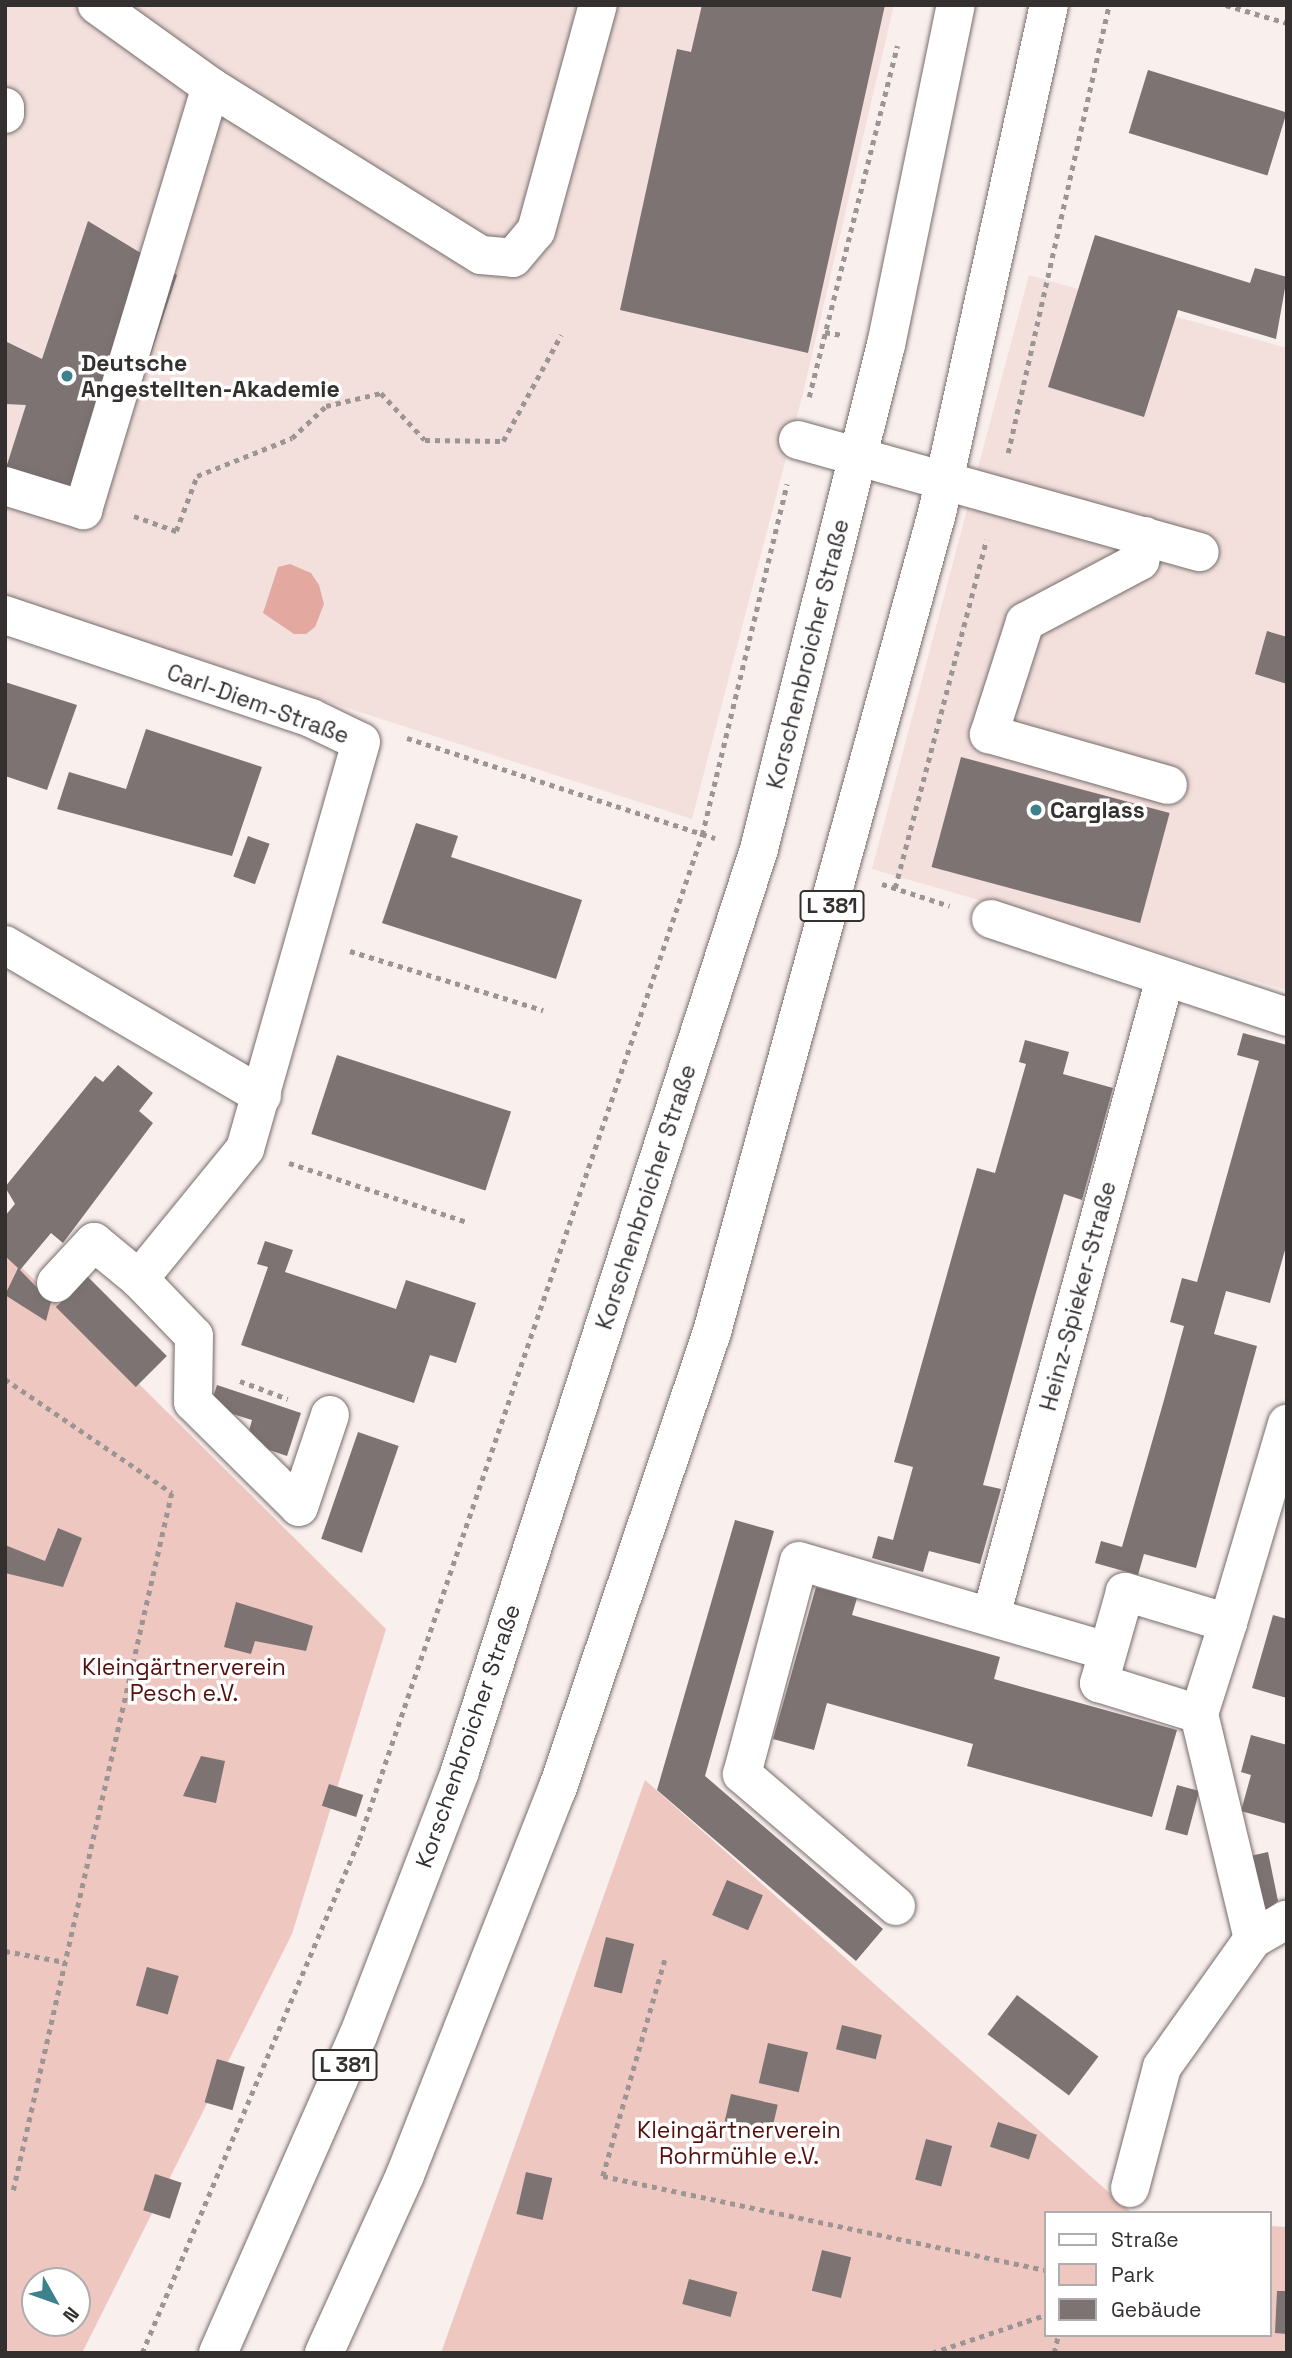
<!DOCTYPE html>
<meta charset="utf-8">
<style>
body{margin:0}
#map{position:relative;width:1292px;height:2358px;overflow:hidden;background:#f9efed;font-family:"Space Grotesk",sans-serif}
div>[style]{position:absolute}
.built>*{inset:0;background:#f3e0dd}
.green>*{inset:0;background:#eec7c1}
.water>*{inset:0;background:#e3a8a0}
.building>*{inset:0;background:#7c7372;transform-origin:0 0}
.path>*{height:4.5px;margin-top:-2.25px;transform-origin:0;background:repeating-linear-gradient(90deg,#9c9594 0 5px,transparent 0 10px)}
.roads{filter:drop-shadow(0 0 2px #766d6c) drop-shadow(0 0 2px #766d6c)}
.minor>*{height:38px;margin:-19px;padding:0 19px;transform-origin:19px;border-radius:19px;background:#fff}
.major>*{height:38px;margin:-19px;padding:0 19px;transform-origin:19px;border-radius:19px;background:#fff}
.dots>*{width:19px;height:19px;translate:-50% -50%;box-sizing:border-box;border:4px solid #fff;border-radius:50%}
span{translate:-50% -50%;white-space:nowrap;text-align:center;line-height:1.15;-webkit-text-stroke:7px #fff;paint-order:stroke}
.shield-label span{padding:2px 5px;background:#fff;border:2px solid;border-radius:5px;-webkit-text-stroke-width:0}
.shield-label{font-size:21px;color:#34302f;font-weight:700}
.poi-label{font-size:23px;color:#34302f;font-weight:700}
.left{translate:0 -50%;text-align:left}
.street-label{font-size:23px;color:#34302f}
.park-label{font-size:23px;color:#550f0d}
.frame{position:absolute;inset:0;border:7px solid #34302f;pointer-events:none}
.legend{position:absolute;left:1044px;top:2211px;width:228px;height:126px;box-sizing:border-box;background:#fff;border:2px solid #aeacac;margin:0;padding:9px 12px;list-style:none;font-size:21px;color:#34302f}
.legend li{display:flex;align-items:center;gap:14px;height:35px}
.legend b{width:35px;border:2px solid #aeacac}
.north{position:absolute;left:21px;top:2267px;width:70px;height:70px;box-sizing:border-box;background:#fff;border:2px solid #aeacac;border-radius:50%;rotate:130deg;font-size:19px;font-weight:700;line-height:28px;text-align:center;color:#34302f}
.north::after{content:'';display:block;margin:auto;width:24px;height:32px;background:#3c828c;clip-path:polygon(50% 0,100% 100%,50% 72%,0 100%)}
</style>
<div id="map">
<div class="built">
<i style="clip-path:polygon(5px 5px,894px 5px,803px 393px,692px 819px,5px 598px)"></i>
<i style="clip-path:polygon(1029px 275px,1287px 348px,1287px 990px,872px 869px)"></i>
</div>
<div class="green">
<i style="clip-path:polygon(evenodd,5px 1251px,386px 1629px,292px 1934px,82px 2353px,5px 2353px,5px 1251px,35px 2281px,77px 2281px,77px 2323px,35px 2323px,35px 2281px)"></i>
<i style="clip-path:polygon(645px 1780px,1132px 2213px,1045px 2213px,1045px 2335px,1269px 2335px,1269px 2226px,1287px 2227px,1287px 2353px,441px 2353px)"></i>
</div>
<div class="water">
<i style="clip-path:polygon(290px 564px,311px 573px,319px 585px,324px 604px,315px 627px,306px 634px,294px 634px,263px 613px,278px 567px)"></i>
</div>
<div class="building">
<i style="clip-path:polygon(702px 5px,885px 5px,808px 353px,620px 310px,677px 49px,691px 52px)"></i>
<i style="left:1148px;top:70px;width:145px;height:66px;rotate:17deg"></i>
<i style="clip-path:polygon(88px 221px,177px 275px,102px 500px,6px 468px,26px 405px,5px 404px,5px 341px,42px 359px)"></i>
<i style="clip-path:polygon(1095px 235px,1250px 283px,1255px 268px,1287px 277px,1276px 339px,1178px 310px,1144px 417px,1048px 387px)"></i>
<i style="clip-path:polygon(1267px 631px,1287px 637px,1287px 684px,1255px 674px)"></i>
<i style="clip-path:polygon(5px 682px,77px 705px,47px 790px,5px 776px)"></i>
<i style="clip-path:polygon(146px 729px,262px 767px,232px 856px,57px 809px,69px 772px,126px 789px)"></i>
<i style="left:961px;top:757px;width:216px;height:114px;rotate:15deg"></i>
<i style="clip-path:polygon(416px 823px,458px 836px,451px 857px,582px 900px,556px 979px,382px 923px)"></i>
<i style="left:248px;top:836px;width:23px;height:43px;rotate:20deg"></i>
<i style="clip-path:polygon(1243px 1033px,1287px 1045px,1287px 1243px,1270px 1303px,1226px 1291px,1214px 1334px,1257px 1346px,1196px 1568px,1144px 1554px,1138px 1575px,1095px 1563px,1101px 1541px,1122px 1547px,1164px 1400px,1184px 1326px,1170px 1322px,1182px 1278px,1197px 1282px,1259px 1061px,1237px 1055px)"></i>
<i style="clip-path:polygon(1025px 1040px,1069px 1052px,1063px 1074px,1113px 1088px,1082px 1200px,1064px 1194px,1033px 1303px,983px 1485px,1001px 1489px,980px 1564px,929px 1551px,923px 1572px,872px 1558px,878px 1536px,893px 1540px,913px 1467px,894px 1462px,977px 1168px,995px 1173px,1026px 1064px,1019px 1062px)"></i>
<i style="left:337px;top:1055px;width:183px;height:83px;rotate:18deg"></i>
<i style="clip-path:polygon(118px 1065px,153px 1093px,139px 1111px,153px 1123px,63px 1243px,51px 1233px,20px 1270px,51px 1302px,46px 1321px,5px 1295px,18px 1268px,5px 1256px,5px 1216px,15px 1204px,5px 1187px,95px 1076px,103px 1082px)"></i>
<i style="clip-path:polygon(265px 1241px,293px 1250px,285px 1272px,396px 1309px,406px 1280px,476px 1303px,456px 1363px,430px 1355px,414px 1403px,241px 1345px,268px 1267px,257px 1264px)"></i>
<i style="left:87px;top:1276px;width:113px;height:44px;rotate:45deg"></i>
<i style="clip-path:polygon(217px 1385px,301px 1413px,287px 1456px,246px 1442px,252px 1420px,210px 1407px)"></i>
<i style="left:358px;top:1432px;width:43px;height:113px;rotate:19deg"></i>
<i style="clip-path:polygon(735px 1520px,774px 1531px,705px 1776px,883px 1929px,856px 1961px,657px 1790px)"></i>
<i style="clip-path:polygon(58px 1528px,82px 1538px,63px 1587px,5px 1573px,5px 1545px,45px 1561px)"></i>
<i style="clip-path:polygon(816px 1587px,857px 1598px,852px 1615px,1000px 1657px,994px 1679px,1177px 1730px,1152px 1817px,967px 1766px,973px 1744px,827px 1703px,814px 1750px,773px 1739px)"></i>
<i style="clip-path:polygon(236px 1602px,313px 1626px,306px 1651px,255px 1641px,251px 1654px,224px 1647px)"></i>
<i style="clip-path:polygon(1273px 1615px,1287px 1619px,1287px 1698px,1252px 1688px)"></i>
<i style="clip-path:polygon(1251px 1735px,1287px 1745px,1287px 1824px,1241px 1811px,1251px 1775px,1241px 1772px)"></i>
<i style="clip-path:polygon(201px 1756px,225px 1761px,216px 1803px,183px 1796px)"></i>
<i style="left:329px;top:1784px;width:36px;height:23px;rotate:18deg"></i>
<i style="left:1177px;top:1785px;width:23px;height:46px;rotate:15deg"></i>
<i style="clip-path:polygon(1268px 1852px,1278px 1901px,1258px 1916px,1246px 1857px)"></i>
<i style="left:727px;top:1880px;width:39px;height:38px;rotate:23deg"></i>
<i style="left:606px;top:1937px;width:29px;height:51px;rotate:14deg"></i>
<i style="left:147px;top:1967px;width:33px;height:40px;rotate:16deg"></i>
<i style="left:1017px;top:1995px;width:102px;height:49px;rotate:37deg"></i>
<i style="left:842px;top:2025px;width:41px;height:25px;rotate:14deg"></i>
<i style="left:768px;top:2043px;width:41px;height:41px;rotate:13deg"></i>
<i style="left:217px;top:2059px;width:29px;height:45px;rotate:16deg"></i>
<i style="left:731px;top:2094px;width:48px;height:28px;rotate:13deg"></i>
<i style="left:998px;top:2122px;width:41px;height:26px;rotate:18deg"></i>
<i style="left:926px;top:2139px;width:27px;height:42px;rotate:15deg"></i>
<i style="left:526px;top:2172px;width:27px;height:43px;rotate:13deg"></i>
<i style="left:155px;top:2174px;width:28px;height:38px;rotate:18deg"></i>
<i style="left:822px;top:2250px;width:30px;height:42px;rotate:14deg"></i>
<i style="left:689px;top:2279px;width:50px;height:26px;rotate:15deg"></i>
<i style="clip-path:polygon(1277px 2291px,1287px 2291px,1287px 2334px,1275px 2333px)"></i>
</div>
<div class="path">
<i style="left:1226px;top:5px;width:64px;rotate:16.4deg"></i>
<i style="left:825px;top:332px;width:17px;rotate:10deg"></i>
<i style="left:809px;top:397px;width:362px;rotate:-75.9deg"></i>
<i style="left:1008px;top:453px;width:459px;rotate:-77.3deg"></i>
<i style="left:134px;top:516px;width:45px;rotate:19.7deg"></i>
<i style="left:176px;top:531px;width:59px;rotate:-69.1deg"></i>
<i style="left:197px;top:476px;width:102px;rotate:-21.8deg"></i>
<i style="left:292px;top:438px;width:47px;rotate:-43.3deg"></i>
<i style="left:326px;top:406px;width:57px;rotate:-13.3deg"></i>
<i style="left:381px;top:393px;width:64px;rotate:46.9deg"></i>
<i style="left:425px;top:440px;width:78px;rotate:0.7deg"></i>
<i style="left:503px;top:441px;width:121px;rotate:-61.3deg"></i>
<i style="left:407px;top:738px;width:324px;rotate:18deg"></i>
<i style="left:882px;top:884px;width:71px;rotate:17.9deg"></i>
<i style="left:895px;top:888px;width:360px;rotate:-75.3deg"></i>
<i style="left:350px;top:951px;width:202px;rotate:17deg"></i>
<i style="left:289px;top:1163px;width:188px;rotate:18.3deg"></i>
<i style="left:5px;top:1379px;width:202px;rotate:34.3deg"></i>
<i style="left:172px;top:1493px;width:718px;rotate:102.8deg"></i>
<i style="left:240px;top:1381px;width:51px;rotate:20.6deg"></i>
<i style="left:5px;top:1951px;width:61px;rotate:10.4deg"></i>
<i style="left:665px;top:1960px;width:225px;rotate:106deg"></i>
<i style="left:603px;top:2176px;width:452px;rotate:12deg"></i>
<i style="left:142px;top:2353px;width:557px;rotate:-67.07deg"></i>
<i style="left:359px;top:1840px;width:1062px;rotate:-71.16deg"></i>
<i style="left:702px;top:835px;width:361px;rotate:-76.4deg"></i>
<i style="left:932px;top:2353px;width:119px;rotate:-18.6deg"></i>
<i style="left:1054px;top:2353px;width:18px;rotate:-77deg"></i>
</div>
<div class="roads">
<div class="minor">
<i style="left:97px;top:5px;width:140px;rotate:35.7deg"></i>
<i style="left:211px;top:87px;width:318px;rotate:31.9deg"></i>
<i style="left:481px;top:255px;width:32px;rotate:5deg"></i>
<i style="left:513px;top:258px;width:35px;rotate:-50deg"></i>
<i style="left:536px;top:231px;width:234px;rotate:-74.7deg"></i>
<i style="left:5px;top:107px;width:7px;rotate:90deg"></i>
<i style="left:798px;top:440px;width:417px;rotate:15.6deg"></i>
<i style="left:5px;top:486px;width:82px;rotate:17.1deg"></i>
<i style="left:83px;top:510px;width:442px;rotate:-73.2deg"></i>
<i style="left:1145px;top:536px;width:25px;rotate:101deg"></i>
<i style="left:1140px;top:561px;width:130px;rotate:152.1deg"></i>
<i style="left:1025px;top:622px;width:118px;rotate:107.8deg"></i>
<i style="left:989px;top:734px;width:186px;rotate:15.9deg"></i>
<i style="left:5px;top:615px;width:323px;rotate:18.6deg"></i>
<i style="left:311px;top:718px;width:55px;rotate:25.6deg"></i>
<i style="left:361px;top:742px;width:423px;rotate:105.9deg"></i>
<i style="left:245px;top:1149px;width:168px;rotate:129.2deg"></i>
<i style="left:991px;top:919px;width:312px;rotate:18.3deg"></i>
<i style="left:5px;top:945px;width:298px;rotate:30.4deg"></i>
<i style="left:56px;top:1283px;width:56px;rotate:-47.2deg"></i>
<i style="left:94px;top:1242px;width:58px;rotate:39.4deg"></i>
<i style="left:139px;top:1279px;width:79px;rotate:46deg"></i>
<i style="left:194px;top:1336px;width:66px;rotate:90.9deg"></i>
<i style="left:193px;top:1402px;width:149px;rotate:44.7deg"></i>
<i style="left:299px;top:1507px;width:97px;rotate:-71.4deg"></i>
<i style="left:991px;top:1616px;width:657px;rotate:-74.74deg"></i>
<i style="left:1228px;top:1623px;width:108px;rotate:-163.2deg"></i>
<i style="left:1125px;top:1592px;width:95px;rotate:105.9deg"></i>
<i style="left:1099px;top:1683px;width:105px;rotate:17.2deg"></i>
<i style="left:1199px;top:1714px;width:96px;rotate:-72.3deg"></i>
<i style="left:1228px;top:1623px;width:208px;rotate:-73.5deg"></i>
<i style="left:1199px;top:1714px;width:231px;rotate:76.5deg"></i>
<i style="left:896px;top:1906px;width:203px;rotate:-139.4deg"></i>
<i style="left:742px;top:1774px;width:220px;rotate:-75deg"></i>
<i style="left:799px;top:1561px;width:321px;rotate:16.3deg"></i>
<i style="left:1130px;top:2188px;width:125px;rotate:-75.2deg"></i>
<i style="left:1162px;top:2067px;width:157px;rotate:-54.6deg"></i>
<i style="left:1253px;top:1939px;width:39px;rotate:-30deg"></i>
</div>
<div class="major">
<i style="left:218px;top:2353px;width:347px;rotate:-66.2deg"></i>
<i style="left:358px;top:2036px;width:284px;rotate:-68.9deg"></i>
<i style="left:460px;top:1771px;width:969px;rotate:-72.03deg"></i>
<i style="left:759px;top:849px;width:520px;rotate:-75.86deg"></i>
<i style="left:886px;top:345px;width:347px;rotate:-78.4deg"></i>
<i style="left:324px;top:2353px;width:196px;rotate:-65.5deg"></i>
<i style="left:405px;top:2175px;width:414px;rotate:-68.5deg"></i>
<i style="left:557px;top:1790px;width:484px;rotate:-71.3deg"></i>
<i style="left:712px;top:1332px;width:849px;rotate:-74.64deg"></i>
<i style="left:937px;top:513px;width:520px;rotate:-77.57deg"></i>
</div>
</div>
<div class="dots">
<i style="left:67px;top:376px;background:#3c828c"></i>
<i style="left:1036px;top:810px;background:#3c828c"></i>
</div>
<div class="shield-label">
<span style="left:832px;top:906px">L 381</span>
<span style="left:345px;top:2065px">L 381</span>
</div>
<div class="poi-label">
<span class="left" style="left:81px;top:376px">Deutsche<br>Angestellten-Akademie</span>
<span class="left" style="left:1050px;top:810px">Carglass</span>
</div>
<div class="street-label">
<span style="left:808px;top:654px;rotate:-76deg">Korschenbroicher Straße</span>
<span style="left:258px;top:704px;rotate:20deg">Carl-Diem-Straße</span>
<span style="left:646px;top:1197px;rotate:-72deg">Korschenbroicher Straße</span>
<span style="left:1078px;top:1296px;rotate:-75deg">Heinz-Spieker-Straße</span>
<span style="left:468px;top:1736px;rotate:-71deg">Korschenbroicher Straße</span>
</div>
<div class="park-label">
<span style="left:184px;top:1680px">Kleingärtnerverein<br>Pesch e.V.</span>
<span style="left:739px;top:2143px">Kleingärtnerverein<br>Rohrmühle e.V.</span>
</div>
<div class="frame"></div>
<ul class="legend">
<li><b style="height:9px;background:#fff"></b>Straße</li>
<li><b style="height:19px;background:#eec7c1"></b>Park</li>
<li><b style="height:19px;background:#7c7372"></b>Gebäude</li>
</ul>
<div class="north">N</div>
</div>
